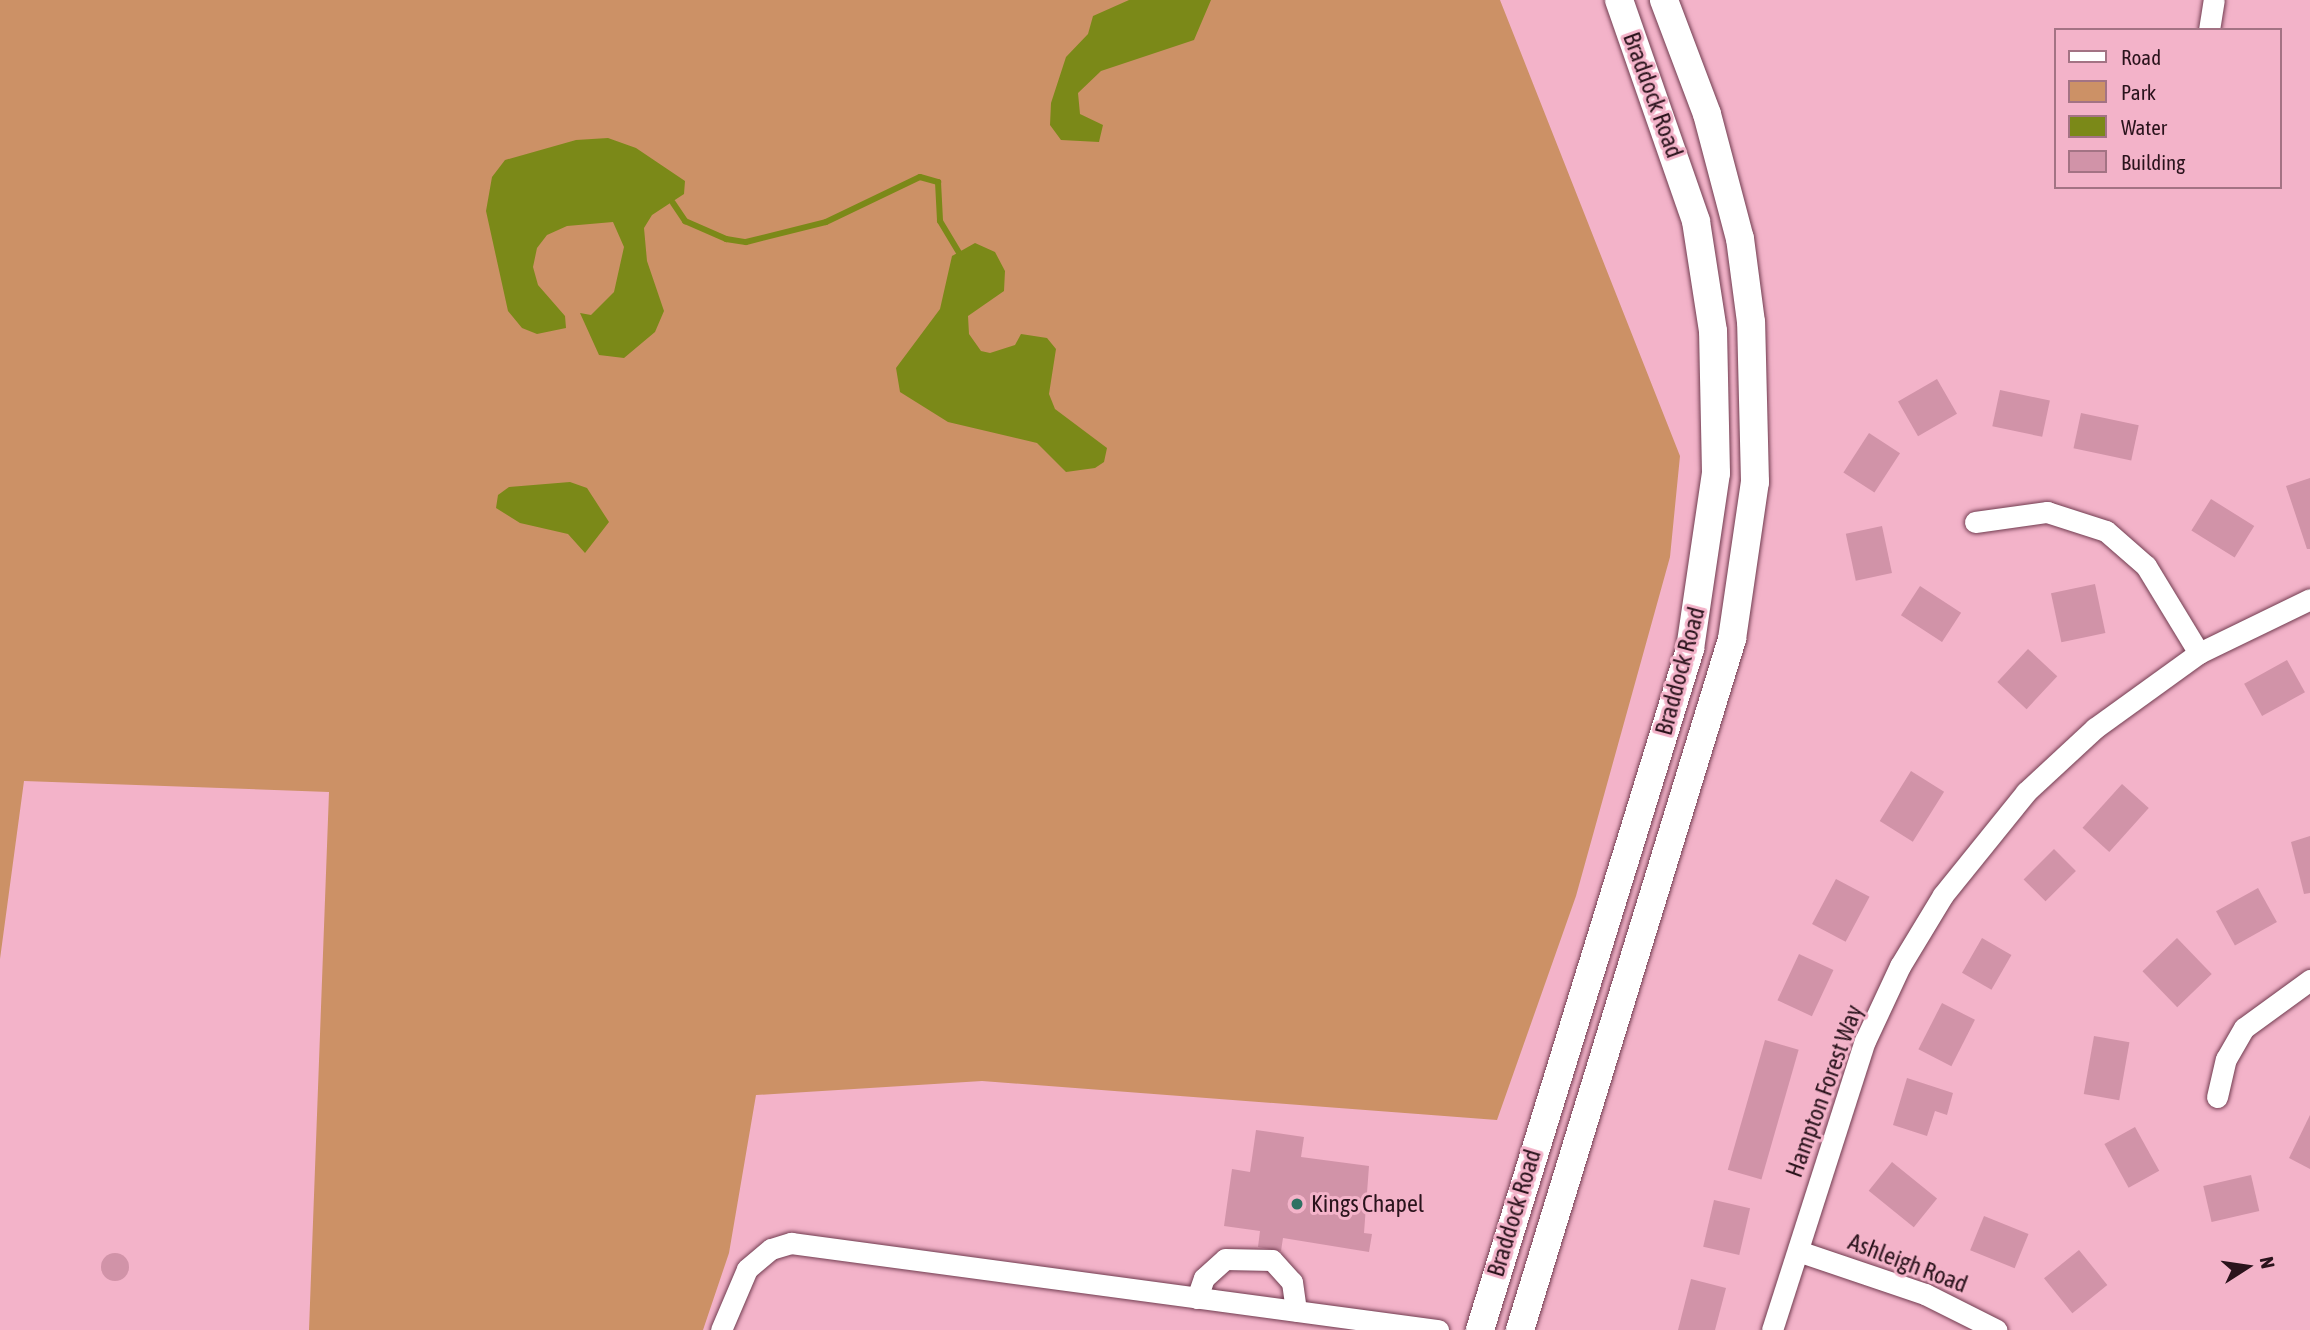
<!DOCTYPE html>
<style>
body{margin:0}
#map{position:relative;width:2310px;height:1330px;overflow:hidden;background:#f3b3c9;font-family:"Asap Condensed",sans-serif}
div>[style]{position:absolute}
.green>*{inset:0;background:#cc9166}
.water>*{inset:0;background:#7b8918}
.stream>*{height:6px;margin:-3px;padding:0 3px;transform-origin:3px;border-radius:3px;background:#7b8918}
.building>*{inset:0;background:#d193a8;transform-origin:0 0}
.round{border-radius:50%}
.roads{filter:drop-shadow(0 0 2px #713c50) drop-shadow(0 0 2px #713c50)}
.minor>*{height:21px;margin:-10.5px;padding:0 10.5px;transform-origin:10.5px;border-radius:10.5px;background:#fff}
.major>*{height:28px;margin:-14px;padding:0 14px;transform-origin:14px;border-radius:14px;background:#fff}
.dots>*{width:19px;height:19px;translate:-50% -50%;box-sizing:border-box;border:4px solid #f3b3c9;border-radius:50%}
span{translate:-50% -50%;white-space:nowrap;text-align:center;line-height:1.15;-webkit-text-stroke:6px #f3b3c9;paint-order:stroke}
.street-label{font-size:24px;color:#2a131c}
.poi-label{font-size:24px;color:#2a131c}
.left{translate:0 -50%;text-align:left}
.legend{position:absolute;left:2054px;top:28px;width:228px;height:161px;box-sizing:border-box;background:#f3b3c9;border:2px solid #a37384;margin:0;padding:9px 12px;list-style:none;font-size:21px;color:#2a131c}
.legend li{display:flex;align-items:center;gap:14px;height:35px}
.legend b{width:35px;border:2px solid #a37384}
.north{position:absolute;left:2212px;top:1232px;width:70px;height:70px;-webkit-text-stroke:5px #f3b3c9;paint-order:stroke;rotate:78deg;font-size:19px;font-weight:700;line-height:28px;text-align:center;color:#2a131c}
.north::after{content:'';display:block;margin:auto;width:24px;height:32px;background:#2a131c;clip-path:polygon(50% 0,100% 100%,50% 72%,0 100%)}
</style>
<div id="map">
<div class="green">
<i style="clip-path:polygon(0 0,1500px 0,1680px 456px,1670px 557px,1576px 896px,1497px 1120px,982px 1081px,756px 1095px,729px 1253px,703px 1330px,309px 1330px,329px 792px,24px 781px,0 959px)"></i>
</div>
<div class="water">
<i style="clip-path:polygon(1129px 0,1211px 0,1194px 40px,1101px 71px,1078px 93px,1080px 114px,1103px 125px,1099px 142px,1061px 140px,1050px 125px,1051px 103px,1066px 57px,1088px 34px,1093px 16px)"></i>
<i style="clip-path:polygon(608px 138px,636px 148px,685px 181px,684px 194px,652px 215px,644px 228px,647px 261px,664px 311px,655px 332px,624px 358px,599px 355px,580px 313px,591px 315px,614px 292px,624px 247px,613px 222px,567px 226px,547px 235px,537px 248px,533px 267px,538px 285px,565px 316px,566px 328px,537px 334px,522px 328px,508px 311px,486px 211px,492px 177px,505px 160px,576px 140px)"></i>
<i style="clip-path:polygon(975px 243px,995px 252px,1005px 271px,1004px 291px,968px 316px,969px 334px,981px 351px,990px 353px,1015px 345px,1021px 334px,1047px 338px,1056px 349px,1049px 394px,1055px 409px,1107px 448px,1104px 462px,1095px 468px,1066px 472px,1037px 443px,948px 422px,900px 392px,896px 368px,940px 309px,952px 256px)"></i>
<i style="clip-path:polygon(570px 482px,587px 488px,609px 522px,585px 553px,568px 534px,520px 523px,496px 508px,498px 495px,509px 487px)"></i>
</div>
<div class="stream">
<i style="left:673px;top:203px;width:22px;rotate:56deg"></i>
<i style="left:685px;top:221px;width:45px;rotate:23.7deg"></i>
<i style="left:726px;top:239px;width:20px;rotate:9deg"></i>
<i style="left:746px;top:242px;width:82px;rotate:-14deg"></i>
<i style="left:826px;top:222px;width:104px;rotate:-25.6deg"></i>
<i style="left:920px;top:177px;width:19px;rotate:16deg"></i>
<i style="left:938px;top:182px;width:39px;rotate:87deg"></i>
<i style="left:940px;top:221px;width:37px;rotate:59deg"></i>
</div>
<div class="building">
<i style="left:1937px;top:379px;width:40px;height:45px;rotate:60deg"></i>
<i style="left:2000px;top:390px;width:51px;height:37px;rotate:12deg"></i>
<i style="left:2081px;top:413px;width:59px;height:36px;rotate:12deg"></i>
<i style="left:1869px;top:433px;width:37px;height:47px;rotate:33deg"></i>
<i style="clip-path:polygon(2310px 478px,2310px 549px,2307px 549px,2286px 486px)"></i>
<i style="left:2211px;top:499px;width:51px;height:37px;rotate:32deg"></i>
<i style="left:1882px;top:526px;width:48px;height:37px;rotate:78deg"></i>
<i style="left:2095px;top:584px;width:50px;height:45px;rotate:78deg"></i>
<i style="left:1920px;top:586px;width:49px;height:35px;rotate:33deg"></i>
<i style="left:2028px;top:649px;width:40px;height:45px;rotate:43deg"></i>
<i style="left:2287px;top:660px;width:37px;height:49px;rotate:61deg"></i>
<i style="left:1911px;top:771px;width:39px;height:59px;rotate:32deg"></i>
<i style="left:2122px;top:784px;width:36px;height:59px;rotate:42deg"></i>
<i style="clip-path:polygon(2310px 836px,2310px 893px,2304px 894px,2291px 842px)"></i>
<i style="left:2054px;top:849px;width:31px;height:43px;rotate:45deg"></i>
<i style="left:1836px;top:879px;width:38px;height:51px;rotate:28deg"></i>
<i style="left:2258px;top:888px;width:39px;height:48px;rotate:61deg"></i>
<i style="left:1982px;top:938px;width:34px;height:40px;rotate:30deg"></i>
<i style="left:2177px;top:938px;width:50px;height:48px;rotate:46deg"></i>
<i style="left:1799px;top:954px;width:38px;height:51px;rotate:25deg"></i>
<i style="left:1942px;top:1003px;width:37px;height:52px;rotate:27deg"></i>
<i style="left:2094px;top:1036px;width:36px;height:59px;rotate:10deg"></i>
<i style="left:1765px;top:1040px;width:35px;height:135px;rotate:16deg"></i>
<i style="clip-path:polygon(1907px 1078px,1953px 1093px,1947px 1115px,1935px 1111px,1927px 1136px,1893px 1125px)"></i>
<i style="clip-path:polygon(2310px 1115px,2310px 1169px,2289px 1158px)"></i>
<i style="left:2135px;top:1127px;width:50px;height:35px;rotate:61deg"></i>
<i style="clip-path:polygon(1256px 1130px,1304px 1137px,1301px 1157px,1369px 1166px,1364px 1233px,1372px 1234px,1369px 1252px,1283px 1238px,1281px 1251px,1258px 1247px,1260px 1231px,1224px 1226px,1232px 1169px,1250px 1172px)"></i>
<i style="left:1892px;top:1162px;width:58px;height:37px;rotate:39deg"></i>
<i style="left:2251px;top:1175px;width:37px;height:49px;rotate:77deg"></i>
<i style="left:1714px;top:1200px;width:37px;height:48px;rotate:13deg"></i>
<i style="left:1984px;top:1216px;width:48px;height:37px;rotate:22deg"></i>
<i style="left:2079px;top:1250px;width:45px;height:45px;rotate:51deg"></i>
<i class="round" style="left:101px;top:1253px;width:28px;height:28px"></i>
<i style="clip-path:polygon(1691px 1279px,1726px 1288px,1715px 1330px,1678px 1330px)"></i>
</div>
<div class="roads">
<div class="minor">
<i style="left:2209px;top:30px;width:30px;rotate:-81deg"></i>
<i style="left:1975px;top:522px;width:73px;rotate:-7.9deg"></i>
<i style="left:2047px;top:512px;width:62px;rotate:17.9deg"></i>
<i style="left:2106px;top:531px;width:53px;rotate:41.2deg"></i>
<i style="left:2146px;top:566px;width:102px;rotate:58.7deg"></i>
<i style="left:2217px;top:1097px;width:39px;rotate:-77deg"></i>
<i style="left:2226px;top:1059px;width:36px;rotate:-60deg"></i>
<i style="left:2244px;top:1028px;width:82px;rotate:-36deg"></i>
<i style="left:1798px;top:1251px;width:134px;rotate:18.7deg"></i>
<i style="left:1925px;top:1294px;width:80px;rotate:26.6deg"></i>
<i style="left:1197px;top:1298px;width:21px;rotate:-71deg"></i>
<i style="left:1204px;top:1278px;width:28px;rotate:-42deg"></i>
<i style="left:1225px;top:1259px;width:47px;rotate:1.2deg"></i>
<i style="left:1272px;top:1260px;width:30px;rotate:48deg"></i>
<i style="left:1292px;top:1282px;width:29px;rotate:82deg"></i>
<i style="left:721px;top:1330px;width:66px;rotate:-66.9deg"></i>
<i style="left:747px;top:1269px;width:31px;rotate:-40deg"></i>
<i style="left:771px;top:1249px;width:21px;rotate:-17deg"></i>
<i style="left:791px;top:1243px;width:653px;rotate:7.66deg"></i>
<i style="left:1772px;top:1330px;width:304px;rotate:-72.2deg"></i>
<i style="left:1865px;top:1041px;width:83px;rotate:-65deg"></i>
<i style="left:1900px;top:966px;width:83px;rotate:-58.8deg"></i>
<i style="left:1943px;top:895px;width:132px;rotate:-51.1deg"></i>
<i style="left:2026px;top:792px;width:94px;rotate:-42.8deg"></i>
<i style="left:2095px;top:728px;width:128px;rotate:-35.8deg"></i>
<i style="left:2199px;top:653px;width:123px;rotate:-25.9deg"></i>
</div>
<div class="major">
<i style="left:1480px;top:1330px;width:713px;rotate:-72.86deg"></i>
<i style="left:1690px;top:649px;width:178px;rotate:-81.6deg"></i>
<i style="left:1716px;top:473px;width:142px;rotate:-91.2deg"></i>
<i style="left:1713px;top:331px;width:111px;rotate:-98.8deg"></i>
<i style="left:1696px;top:221px;width:234px;rotate:-109.2deg"></i>
<i style="left:1520px;top:1330px;width:723px;rotate:-72.94deg"></i>
<i style="left:1732px;top:639px;width:159px;rotate:-81.7deg"></i>
<i style="left:1755px;top:482px;width:160px;rotate:-91.4deg"></i>
<i style="left:1751px;top:322px;width:84px;rotate:-97.5deg"></i>
<i style="left:1740px;top:239px;width:129px;rotate:-104.8deg"></i>
<i style="left:1707px;top:114px;width:122px;rotate:-110.7deg"></i>
</div>
</div>
<div class="dots">
<i style="left:1297px;top:1204px;background:#2e7163"></i>
</div>
<div class="street-label">
<span style="left:1653px;top:95px;rotate:70deg">Braddock Road</span>
<span style="left:1680px;top:671px;rotate:-75deg">Braddock Road</span>
<span style="left:1824px;top:1091px;rotate:-70deg">Hampton Forest Way</span>
<span style="left:1514px;top:1213px;rotate:-73deg">Braddock Road</span>
<span style="left:1908px;top:1263px;rotate:21deg">Ashleigh Road</span>
</div>
<div class="poi-label">
<span class="left" style="left:1311px;top:1204px">Kings Chapel</span>
</div>
<ul class="legend">
<li><b style="height:9px;background:#fff"></b>Road</li>
<li><b style="height:19px;background:#cc9166"></b>Park</li>
<li><b style="height:19px;background:#7b8918"></b>Water</li>
<li><b style="height:19px;background:#d193a8"></b>Building</li>
</ul>
<div class="north">N</div>
</div>
